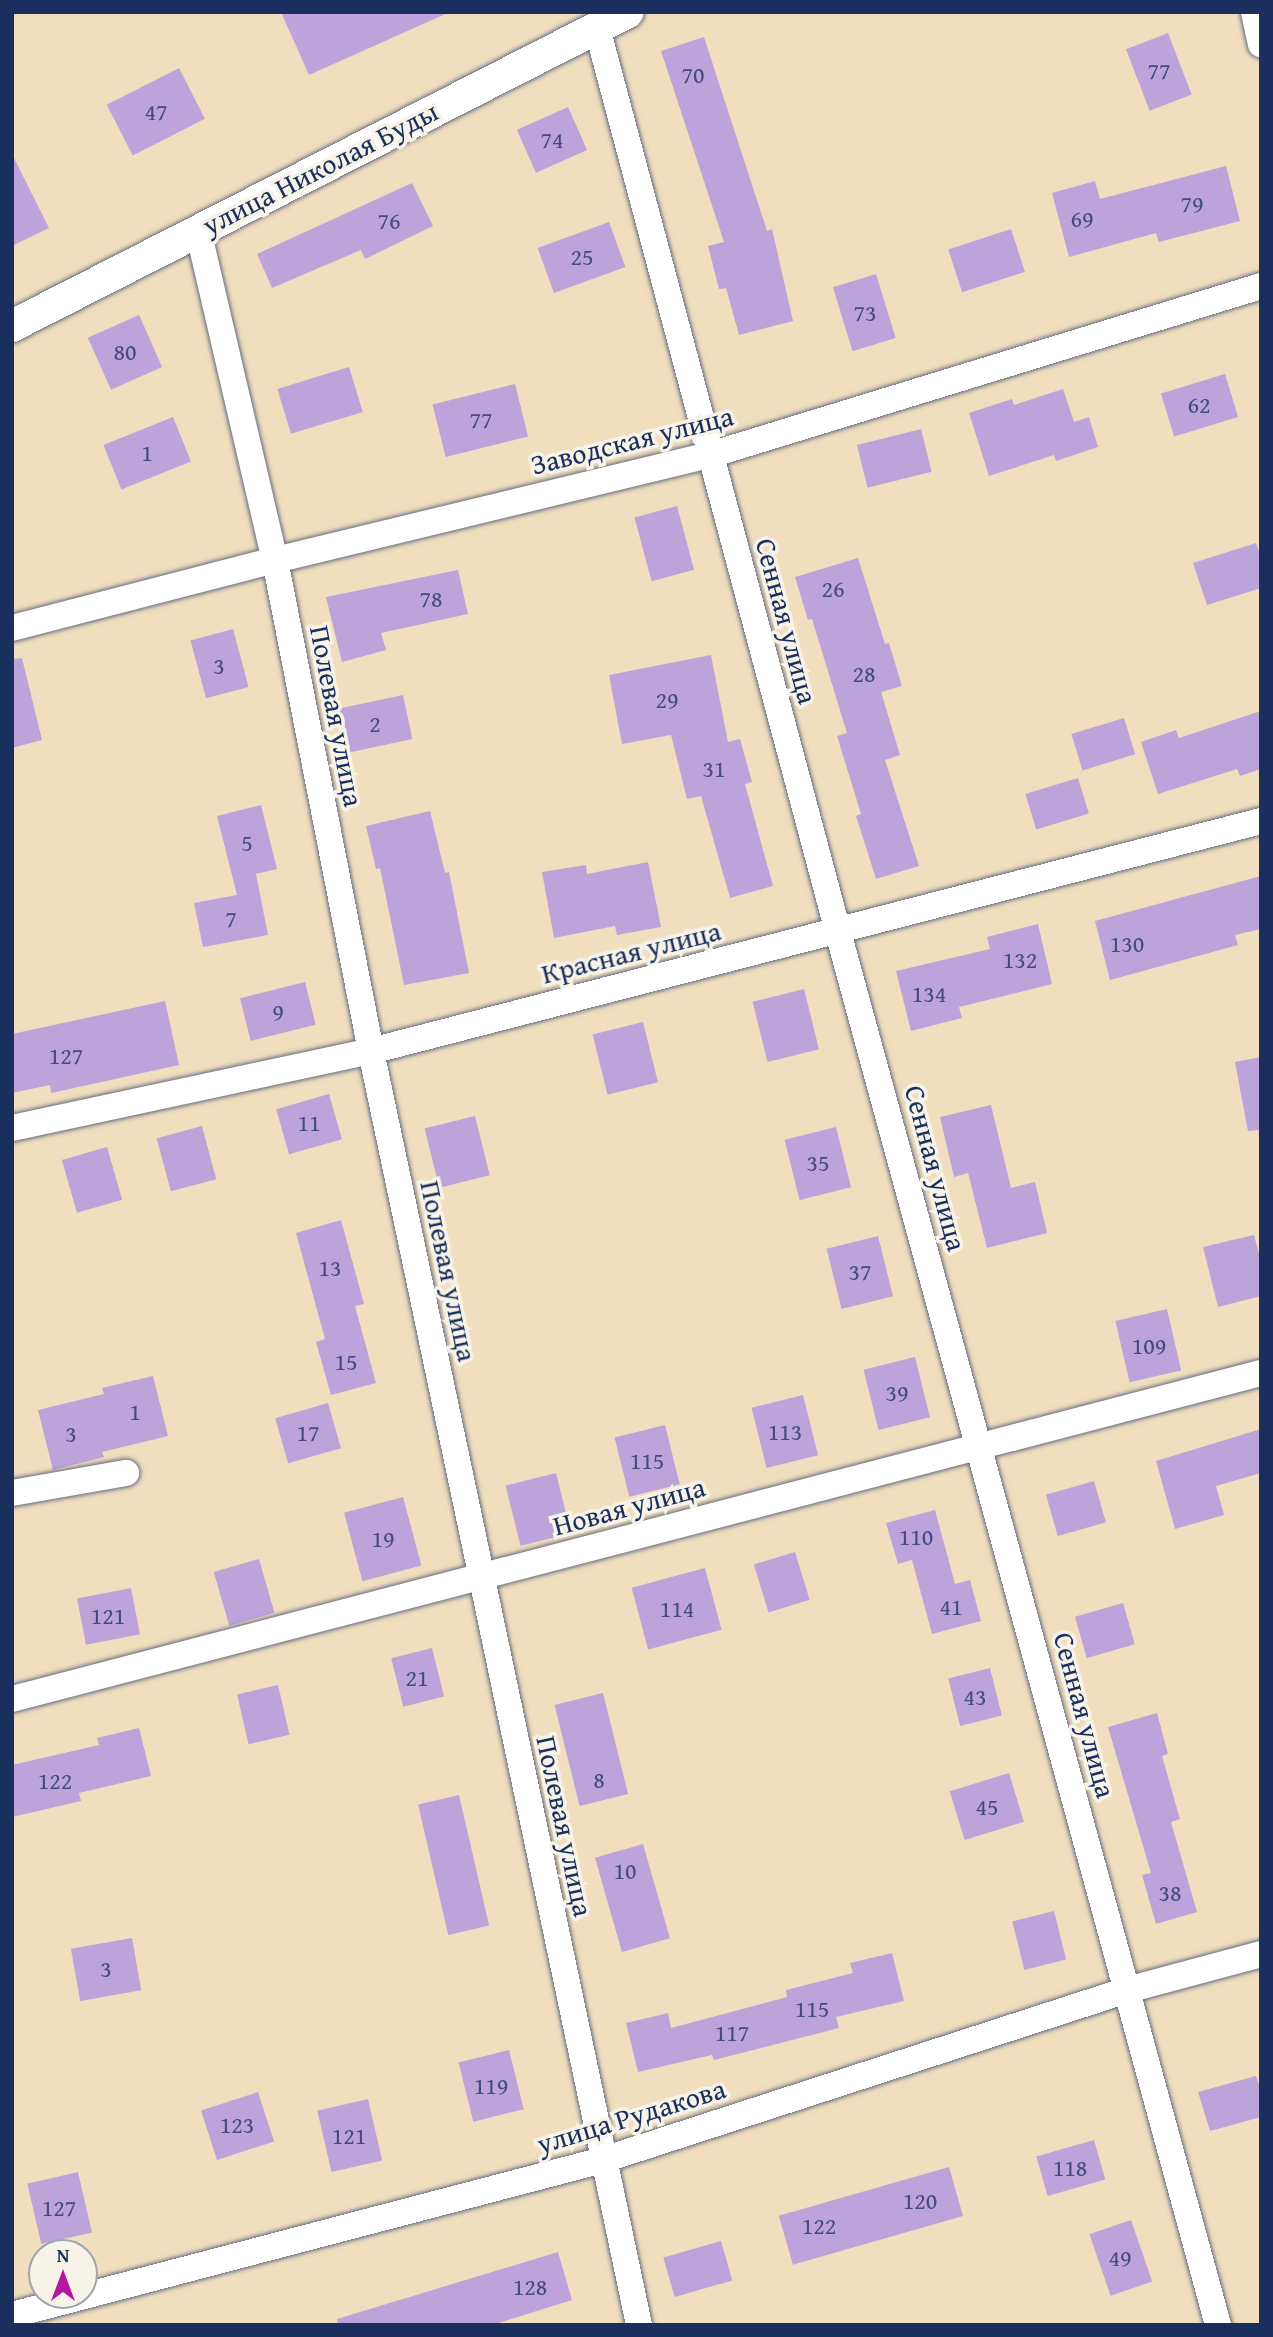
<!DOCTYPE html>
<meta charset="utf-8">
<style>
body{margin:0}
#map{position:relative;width:1273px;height:2337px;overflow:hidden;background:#f0debe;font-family:"Gentium Book Plus",serif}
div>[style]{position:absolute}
.building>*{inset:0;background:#bca4db;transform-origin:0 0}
.roads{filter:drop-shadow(0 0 2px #666c80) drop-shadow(0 0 2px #666c80)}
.minor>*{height:26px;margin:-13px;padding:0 13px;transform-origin:13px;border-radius:13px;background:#fff}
.tertiary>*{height:32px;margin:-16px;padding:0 16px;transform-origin:16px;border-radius:16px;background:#fff}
span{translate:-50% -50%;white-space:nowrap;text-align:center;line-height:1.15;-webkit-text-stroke:7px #f7f3e8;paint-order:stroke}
.number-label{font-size:24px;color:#434c7d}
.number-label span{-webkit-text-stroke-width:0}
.street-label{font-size:28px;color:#1b2f5e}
.frame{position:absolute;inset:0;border:14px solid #1b2f5e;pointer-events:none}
.north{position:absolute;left:28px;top:2239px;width:70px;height:70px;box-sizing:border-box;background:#f7f3e8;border:2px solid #9fa5b1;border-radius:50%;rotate:0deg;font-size:19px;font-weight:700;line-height:28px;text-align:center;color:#1b2f5e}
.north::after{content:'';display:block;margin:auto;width:24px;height:32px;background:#b5179e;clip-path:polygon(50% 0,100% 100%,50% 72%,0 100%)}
</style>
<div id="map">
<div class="building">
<i style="clip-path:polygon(281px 12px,450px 12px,309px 75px)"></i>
<i style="left:1168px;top:33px;width:66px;height:45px;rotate:69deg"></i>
<i style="clip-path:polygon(704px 37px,767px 231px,772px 229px,793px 321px,739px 335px,726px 288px,719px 289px,708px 246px,724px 242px,661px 51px)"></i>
<i style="left:179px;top:68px;width:57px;height:81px;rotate:63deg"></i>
<i style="left:568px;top:107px;width:47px;height:56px;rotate:66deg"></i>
<i style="clip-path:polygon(12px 154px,49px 228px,12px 246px)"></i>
<i style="clip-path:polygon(1226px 166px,1240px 221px,1159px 242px,1156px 233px,1069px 257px,1052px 193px,1095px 181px,1100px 199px)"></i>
<i style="clip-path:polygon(412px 183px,433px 226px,365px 259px,361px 250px,272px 288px,257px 254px)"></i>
<i style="left:609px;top:222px;width:48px;height:76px;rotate:70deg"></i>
<i style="left:1011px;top:229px;width:45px;height:66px;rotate:72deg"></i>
<i style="left:876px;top:274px;width:67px;height:45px;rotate:73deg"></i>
<i style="left:139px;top:315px;width:57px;height:56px;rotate:66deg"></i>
<i style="left:349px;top:367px;width:47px;height:75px;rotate:73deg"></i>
<i style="left:1225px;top:374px;width:45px;height:67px;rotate:73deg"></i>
<i style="left:515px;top:384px;width:54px;height:85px;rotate:76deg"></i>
<i style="clip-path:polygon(1063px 389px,1074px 422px,1089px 417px,1098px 447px,1056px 461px,1054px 455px,989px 476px,969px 413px,1012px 399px,1014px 405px)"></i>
<i style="left:173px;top:417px;width:48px;height:75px;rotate:68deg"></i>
<i style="left:921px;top:429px;width:44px;height:66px;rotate:76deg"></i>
<i style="left:677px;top:506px;width:66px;height:44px;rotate:75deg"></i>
<i style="clip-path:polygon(1256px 543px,1261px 557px,1261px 588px,1207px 605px,1193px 563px)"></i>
<i style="clip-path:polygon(858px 558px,885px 644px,889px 643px,902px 686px,881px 692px,900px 755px,885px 760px,919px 866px,876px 879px,856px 816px,861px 814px,837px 736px,847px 733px,812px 619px,808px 620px,795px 577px)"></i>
<i style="clip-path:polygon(458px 570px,468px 614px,381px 633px,386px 650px,342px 662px,326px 597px)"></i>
<i style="left:233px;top:629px;width:60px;height:44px;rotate:75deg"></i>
<i style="clip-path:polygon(711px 655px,728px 742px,740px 739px,752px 782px,745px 784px,773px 886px,730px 898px,701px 796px,687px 799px,671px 735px,622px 744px,609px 675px)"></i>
<i style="clip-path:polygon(22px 658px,42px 740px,12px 748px,12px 659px)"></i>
<i style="left:403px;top:695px;width:45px;height:66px;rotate:78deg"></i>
<i style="clip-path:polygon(1261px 711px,1261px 769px,1240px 776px,1237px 769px,1158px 794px,1141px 742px,1176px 730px,1179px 738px)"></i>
<i style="left:1124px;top:718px;width:38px;height:55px;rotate:73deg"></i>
<i style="left:1078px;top:778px;width:37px;height:55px;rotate:73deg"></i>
<i style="clip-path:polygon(261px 805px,277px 869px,256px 874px,268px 935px,203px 947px,194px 903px,237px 895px,217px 816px)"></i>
<i style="clip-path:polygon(430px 811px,445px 873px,449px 872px,469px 973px,404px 985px,380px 868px,376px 869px,366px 826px)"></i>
<i style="clip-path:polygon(648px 862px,661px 927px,617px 935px,615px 926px,554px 938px,542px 872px,586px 865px,587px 874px)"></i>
<i style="clip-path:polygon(1261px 876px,1261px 929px,1235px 935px,1238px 945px,1110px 980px,1095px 921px)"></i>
<i style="clip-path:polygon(1038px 924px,1052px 984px,959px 1007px,962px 1018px,911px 1031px,896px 971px,990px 949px,987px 937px)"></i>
<i style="left:305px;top:982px;width:44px;height:67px;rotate:76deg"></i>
<i style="left:804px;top:989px;width:62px;height:53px;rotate:76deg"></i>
<i style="clip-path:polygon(165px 1001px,179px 1065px,51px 1093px,50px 1085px,12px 1093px,12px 1034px)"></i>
<i style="left:643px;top:1022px;width:62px;height:52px;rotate:76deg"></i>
<i style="clip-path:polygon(1261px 1057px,1261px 1130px,1248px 1131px,1235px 1062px)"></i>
<i style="left:329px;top:1094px;width:47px;height:55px;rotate:74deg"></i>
<i style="clip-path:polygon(991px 1105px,1011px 1188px,1035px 1182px,1047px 1233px,987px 1248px,968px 1173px,954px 1177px,940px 1117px)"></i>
<i style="left:475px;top:1116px;width:61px;height:52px;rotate:76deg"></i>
<i style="left:202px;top:1126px;width:55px;height:47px;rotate:75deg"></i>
<i style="left:836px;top:1127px;width:62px;height:53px;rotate:76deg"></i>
<i style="left:107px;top:1147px;width:55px;height:47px;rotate:74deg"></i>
<i style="clip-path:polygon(341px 1220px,364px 1304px,355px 1306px,376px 1383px,331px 1395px,316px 1342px,325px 1339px,296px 1233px)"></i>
<i style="clip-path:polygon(1254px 1235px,1261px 1261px,1261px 1296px,1218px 1307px,1203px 1247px)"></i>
<i style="left:878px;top:1236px;width:62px;height:53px;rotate:76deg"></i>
<i style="left:1167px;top:1309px;width:63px;height:53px;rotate:77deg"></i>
<i style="left:915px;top:1357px;width:62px;height:53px;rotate:76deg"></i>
<i style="clip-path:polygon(153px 1376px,168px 1436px,102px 1452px,104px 1457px,53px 1470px,38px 1410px,104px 1394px,102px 1388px)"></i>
<i style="left:803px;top:1395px;width:62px;height:53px;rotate:76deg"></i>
<i style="left:328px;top:1403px;width:47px;height:55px;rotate:74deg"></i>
<i style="left:665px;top:1425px;width:61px;height:52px;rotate:76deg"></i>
<i style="clip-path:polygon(1261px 1429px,1261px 1473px,1216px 1486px,1224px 1515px,1175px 1529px,1156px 1461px)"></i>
<i style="left:556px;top:1473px;width:62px;height:52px;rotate:76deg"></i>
<i style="left:1094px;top:1481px;width:43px;height:50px;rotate:74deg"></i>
<i style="left:403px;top:1497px;width:71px;height:61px;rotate:75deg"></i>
<i style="clip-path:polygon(935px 1510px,955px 1584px,970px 1580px,981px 1621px,932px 1634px,912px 1560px,898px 1564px,886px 1523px)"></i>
<i style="left:795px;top:1552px;width:50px;height:43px;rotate:73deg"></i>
<i style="left:259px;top:1559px;width:56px;height:47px;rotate:74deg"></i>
<i style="left:705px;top:1568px;width:64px;height:76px;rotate:75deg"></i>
<i style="left:131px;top:1588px;width:47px;height:55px;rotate:79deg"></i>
<i style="left:1123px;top:1603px;width:43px;height:50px;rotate:74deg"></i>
<i style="left:432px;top:1648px;width:50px;height:42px;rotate:76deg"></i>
<i style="left:990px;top:1668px;width:49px;height:43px;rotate:76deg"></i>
<i style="left:278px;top:1685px;width:51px;height:42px;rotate:77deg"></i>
<i style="left:603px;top:1693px;width:104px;height:50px;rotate:76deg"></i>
<i style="clip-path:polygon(1157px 1713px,1168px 1754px,1162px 1756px,1180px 1819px,1171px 1822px,1197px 1912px,1156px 1924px,1142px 1875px,1151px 1873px,1108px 1727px)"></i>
<i style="clip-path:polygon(139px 1728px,151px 1776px,79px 1793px,81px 1801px,12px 1817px,12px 1765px,99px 1745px,97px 1738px)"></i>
<i style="left:1009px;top:1773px;width:51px;height:62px;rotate:73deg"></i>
<i style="left:459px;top:1795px;width:134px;height:42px;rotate:77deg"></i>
<i style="left:643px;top:1844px;width:98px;height:50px;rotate:74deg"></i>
<i style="left:1054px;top:1911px;width:50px;height:43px;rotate:76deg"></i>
<i style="left:132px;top:1938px;width:53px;height:62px;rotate:80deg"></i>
<i style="clip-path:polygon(892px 1953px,904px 2001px,836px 2017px,839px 2028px,714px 2060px,712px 2055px,638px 2072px,626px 2023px,668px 2013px,671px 2028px,787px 1997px,786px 1990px,853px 1973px,850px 1963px)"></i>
<i style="left:509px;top:2050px;width:61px;height:52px;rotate:76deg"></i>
<i style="clip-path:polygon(1256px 2076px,1261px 2091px,1261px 2117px,1210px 2131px,1198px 2092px)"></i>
<i style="left:258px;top:2092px;width:52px;height:60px;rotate:72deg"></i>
<i style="left:368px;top:2099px;width:63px;height:52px;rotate:77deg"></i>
<i style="left:1094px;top:2140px;width:41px;height:60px;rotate:74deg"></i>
<i style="left:949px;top:2167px;width:51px;height:177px;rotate:74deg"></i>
<i style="left:78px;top:2172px;width:62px;height:52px;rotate:77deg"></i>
<i style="left:1131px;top:2220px;width:65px;height:44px;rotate:71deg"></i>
<i style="left:721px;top:2241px;width:41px;height:60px;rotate:74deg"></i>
<i style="clip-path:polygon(558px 2252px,572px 2300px,492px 2325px,338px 2325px,337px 2319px)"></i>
</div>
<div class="roads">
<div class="minor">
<i style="left:1254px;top:12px;width:33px;rotate:78deg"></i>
<i style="left:597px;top:28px;width:936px;rotate:75.07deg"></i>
<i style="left:838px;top:932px;width:1444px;rotate:74.74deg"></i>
<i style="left:198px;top:230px;width:339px;rotate:76.9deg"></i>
<i style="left:275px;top:560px;width:500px;rotate:78.94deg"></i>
<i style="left:371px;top:1051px;width:1302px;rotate:78.12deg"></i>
<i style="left:12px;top:628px;width:272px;rotate:-14.5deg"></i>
<i style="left:275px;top:560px;width:447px;rotate:-13.6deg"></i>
<i style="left:710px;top:455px;width:576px;rotate:-17.05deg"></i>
<i style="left:12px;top:1128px;width:367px;rotate:-12.1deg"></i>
<i style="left:371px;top:1051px;width:919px;rotate:-14.49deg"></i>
<i style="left:12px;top:1493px;width:116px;rotate:-10deg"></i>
<i style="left:12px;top:1699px;width:1291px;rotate:-14.63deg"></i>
<i style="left:12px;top:2315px;width:611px;rotate:-14.7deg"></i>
<i style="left:603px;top:2160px;width:551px;rotate:-17.97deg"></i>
<i style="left:1127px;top:1990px;width:139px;rotate:-15deg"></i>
</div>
<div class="tertiary">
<i style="left:12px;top:326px;width:691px;rotate:-27.01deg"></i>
</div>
</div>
<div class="number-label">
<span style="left:1159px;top:71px">77</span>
<span style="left:693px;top:75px">70</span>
<span style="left:156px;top:112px">47</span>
<span style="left:552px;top:140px">74</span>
<span style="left:1192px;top:204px">79</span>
<span style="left:1082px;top:219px">69</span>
<span style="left:389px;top:221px">76</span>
<span style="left:582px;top:257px">25</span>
<span style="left:865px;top:313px">73</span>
<span style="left:125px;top:352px">80</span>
<span style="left:1199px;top:405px">62</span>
<span style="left:481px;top:420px">77</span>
<span style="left:147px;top:453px">1</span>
<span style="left:833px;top:589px">26</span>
<span style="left:431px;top:599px">78</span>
<span style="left:219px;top:666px">3</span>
<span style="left:864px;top:674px">28</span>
<span style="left:667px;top:700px">29</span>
<span style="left:375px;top:724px">2</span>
<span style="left:714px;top:769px">31</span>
<span style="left:247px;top:843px">5</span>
<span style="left:231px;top:919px">7</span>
<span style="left:1127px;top:944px">130</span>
<span style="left:1020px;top:960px">132</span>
<span style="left:929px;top:994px">134</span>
<span style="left:278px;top:1012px">9</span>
<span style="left:66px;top:1056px">127</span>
<span style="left:309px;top:1123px">11</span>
<span style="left:818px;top:1163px">35</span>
<span style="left:330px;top:1268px">13</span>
<span style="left:860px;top:1272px">37</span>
<span style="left:1149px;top:1346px">109</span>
<span style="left:346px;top:1362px">15</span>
<span style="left:897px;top:1393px">39</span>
<span style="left:135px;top:1412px">1</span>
<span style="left:785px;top:1432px">113</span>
<span style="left:308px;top:1433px">17</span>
<span style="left:71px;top:1434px">3</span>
<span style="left:647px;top:1461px">115</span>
<span style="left:916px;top:1537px">110</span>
<span style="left:383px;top:1539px">19</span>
<span style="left:951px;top:1607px">41</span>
<span style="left:677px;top:1609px">114</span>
<span style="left:108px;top:1616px">121</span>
<span style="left:417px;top:1678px">21</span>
<span style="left:975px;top:1697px">43</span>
<span style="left:599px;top:1780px">8</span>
<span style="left:55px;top:1781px">122</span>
<span style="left:987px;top:1807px">45</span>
<span style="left:625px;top:1871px">10</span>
<span style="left:1170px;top:1893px">38</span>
<span style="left:106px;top:1969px">3</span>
<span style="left:812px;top:2009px">115</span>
<span style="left:732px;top:2033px">117</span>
<span style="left:491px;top:2086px">119</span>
<span style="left:237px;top:2125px">123</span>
<span style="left:349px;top:2136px">121</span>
<span style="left:1070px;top:2168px">118</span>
<span style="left:920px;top:2201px">120</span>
<span style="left:59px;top:2208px">127</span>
<span style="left:819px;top:2226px">122</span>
<span style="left:1120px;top:2258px">49</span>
<span style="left:530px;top:2287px">128</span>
</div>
<div class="street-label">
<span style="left:320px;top:168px;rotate:-27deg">улица Николая Буды</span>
<span style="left:632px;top:440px;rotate:-14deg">Заводская улица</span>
<span style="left:787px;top:621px;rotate:75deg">Сенная улица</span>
<span style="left:337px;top:716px;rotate:79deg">Полевая улица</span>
<span style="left:631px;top:952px;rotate:-14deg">Красная улица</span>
<span style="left:936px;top:1168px;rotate:75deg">Сенная улица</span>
<span style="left:449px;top:1271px;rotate:78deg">Полевая улица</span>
<span style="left:629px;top:1506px;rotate:-15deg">Новая улица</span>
<span style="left:1085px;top:1715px;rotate:75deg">Сенная улица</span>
<span style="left:565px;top:1826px;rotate:78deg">Полевая улица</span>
<span style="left:631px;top:2116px;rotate:-17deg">улица Рудакова</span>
</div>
<div class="frame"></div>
<div class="north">N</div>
</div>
